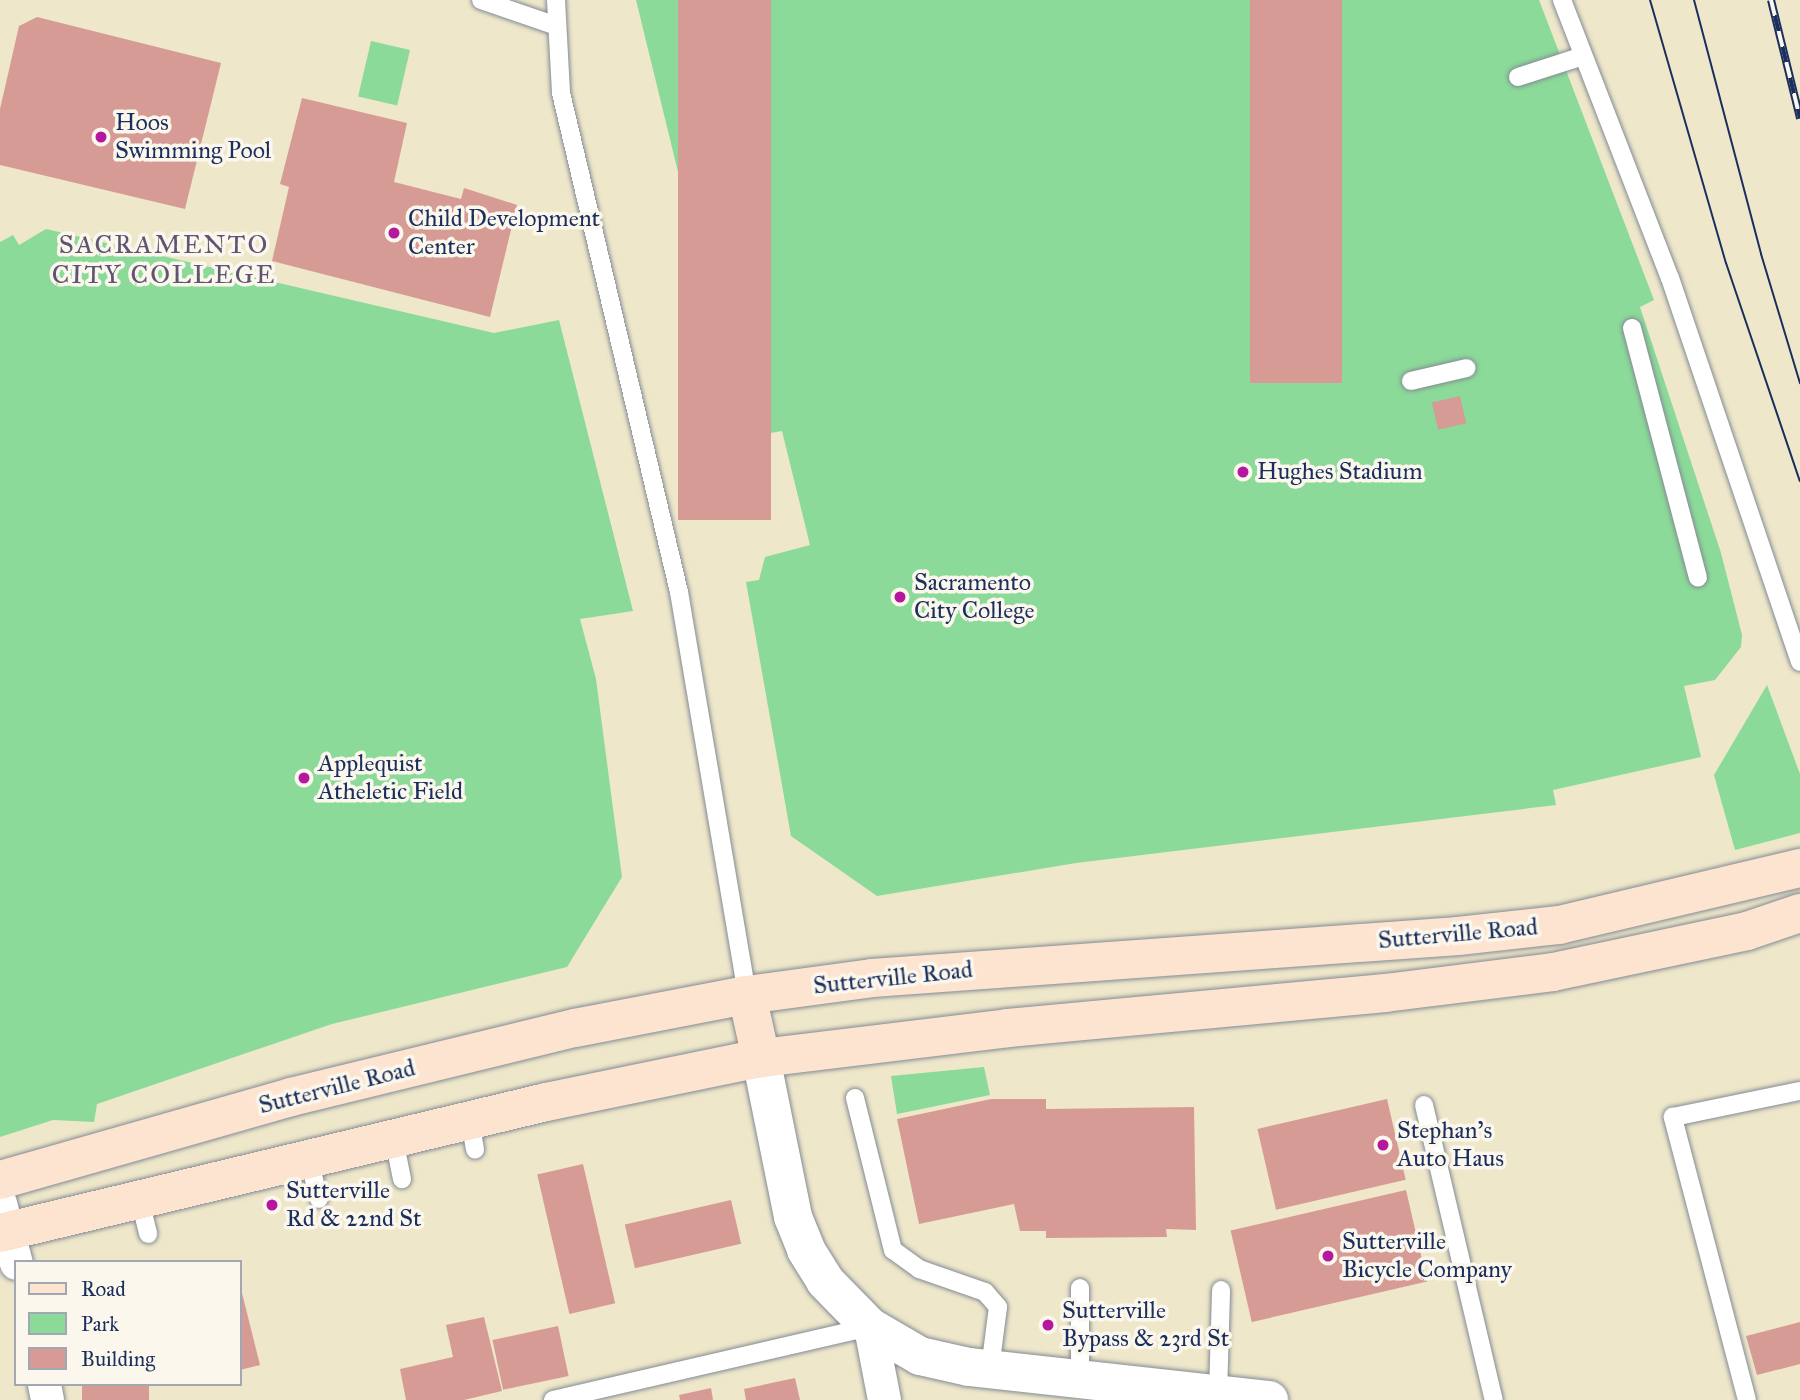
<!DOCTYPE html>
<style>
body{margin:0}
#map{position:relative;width:1800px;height:1400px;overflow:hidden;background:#eee7ca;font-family:"IM FELL Great Primer",serif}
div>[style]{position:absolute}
.green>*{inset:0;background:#8bda99;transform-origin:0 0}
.building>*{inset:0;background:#d79b96;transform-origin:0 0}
.roads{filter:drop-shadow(0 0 2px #848b94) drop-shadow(0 0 2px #848b94)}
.service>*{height:18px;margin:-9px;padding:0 9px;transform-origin:9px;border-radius:9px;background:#fff}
.minor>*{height:33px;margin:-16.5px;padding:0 16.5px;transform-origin:16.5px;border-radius:16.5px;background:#fff}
.tertiary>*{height:38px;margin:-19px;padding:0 19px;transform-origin:19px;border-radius:19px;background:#fff}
.secondary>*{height:38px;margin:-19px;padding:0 19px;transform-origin:19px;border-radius:19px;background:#fde4d1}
.tram>*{height:2px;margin:-1px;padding:0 1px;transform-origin:1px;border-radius:1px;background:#1b2f5e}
.rail>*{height:8px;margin-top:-4px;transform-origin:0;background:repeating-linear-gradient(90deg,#fbf7ec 0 16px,#1b2f5e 0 32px);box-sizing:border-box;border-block:2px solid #1b2f5e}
.dots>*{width:19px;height:19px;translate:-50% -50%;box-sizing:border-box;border:4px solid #fbf7ec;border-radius:50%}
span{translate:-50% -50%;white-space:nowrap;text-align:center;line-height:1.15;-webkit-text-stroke:7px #fbf7ec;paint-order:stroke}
.poi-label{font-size:24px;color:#1b2f5e}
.left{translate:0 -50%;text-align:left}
.street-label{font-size:24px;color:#1b2f5e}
.neighbourhood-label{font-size:26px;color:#5d5572;letter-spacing:2px}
.legend{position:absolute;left:14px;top:1260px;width:228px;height:126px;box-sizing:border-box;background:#fbf7ec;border:2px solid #a1a7b3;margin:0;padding:9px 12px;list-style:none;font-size:21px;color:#1b2f5e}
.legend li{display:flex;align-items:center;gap:14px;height:35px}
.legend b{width:35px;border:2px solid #a1a7b3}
</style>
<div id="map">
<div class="green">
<i style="clip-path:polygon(636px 0,1539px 0,1654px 300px,1640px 307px,1721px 553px,1742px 635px,1741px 647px,1715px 680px,1684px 686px,1701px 757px,1553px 790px,1556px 805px,1076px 863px,877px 896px,791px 836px,746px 582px,759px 580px,765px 557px,810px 545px,782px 431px,743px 438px)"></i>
<i style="left:371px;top:41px;width:40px;height:57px;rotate:13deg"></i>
<i style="clip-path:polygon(46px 229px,494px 333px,559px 320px,633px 611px,580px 619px,596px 679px,622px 877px,567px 967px,332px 1024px,97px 1104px,94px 1122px,53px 1120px,0 1137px,0 242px,13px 235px,19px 245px)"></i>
<i style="clip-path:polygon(1767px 685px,1800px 774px,1800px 833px,1735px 850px,1714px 775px)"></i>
<i style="clip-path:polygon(984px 1067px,990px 1095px,897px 1114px,891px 1076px)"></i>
</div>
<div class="building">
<i style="left:678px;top:0;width:93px;height:520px"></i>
<i style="left:1250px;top:0;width:92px;height:383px"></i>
<i style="clip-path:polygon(37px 17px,221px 63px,185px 209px,0 165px,0 109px,19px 26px)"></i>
<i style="clip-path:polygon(302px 98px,407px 123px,394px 182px,461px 199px,464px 188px,517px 205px,490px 317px,272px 261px,289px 187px,280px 184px)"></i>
<i style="left:1460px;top:396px;width:28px;height:29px;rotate:77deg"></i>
<i style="clip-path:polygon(991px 1099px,1046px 1099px,1046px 1109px,1194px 1107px,1196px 1230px,1166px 1229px,1167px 1237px,1046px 1238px,1046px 1231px,1020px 1231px,1014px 1204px,919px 1224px,897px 1119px)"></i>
<i style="left:1387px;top:1099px;width:83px;height:133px;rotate:77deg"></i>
<i style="left:583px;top:1164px;width:143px;height:47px;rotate:77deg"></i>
<i style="left:1406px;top:1190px;width:94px;height:180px;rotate:77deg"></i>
<i style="left:731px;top:1200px;width:45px;height:109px;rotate:77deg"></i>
<i style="clip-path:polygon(240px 1285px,260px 1365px,240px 1370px)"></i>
<i style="clip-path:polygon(484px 1317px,502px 1391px,464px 1400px,406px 1400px,400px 1369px,453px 1357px,446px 1325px)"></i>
<i style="clip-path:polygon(1800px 1322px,1800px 1364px,1757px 1375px,1746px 1336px)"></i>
<i style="left:558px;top:1326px;width:51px;height:67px;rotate:78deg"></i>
<i style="clip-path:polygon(795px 1378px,800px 1400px,746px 1400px,744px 1389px)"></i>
<i style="left:82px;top:1384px;width:67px;height:16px"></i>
<i style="clip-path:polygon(711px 1388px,713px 1400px,680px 1400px,679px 1395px)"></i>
</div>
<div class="roads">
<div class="service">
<i style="left:481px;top:0;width:77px;rotate:18.9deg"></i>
<i style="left:556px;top:0;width:93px;rotate:86.9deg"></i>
<i style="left:561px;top:93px;width:513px;rotate:76.7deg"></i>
<i style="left:679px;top:592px;width:409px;rotate:80.4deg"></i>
<i style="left:1562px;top:0;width:298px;rotate:68.8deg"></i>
<i style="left:1670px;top:278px;width:405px;rotate:71.3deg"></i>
<i style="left:1518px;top:77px;width:68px;rotate:-17.9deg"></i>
<i style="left:1632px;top:328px;width:258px;rotate:75.2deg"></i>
<i style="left:1411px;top:381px;width:57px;rotate:-13.1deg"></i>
<i style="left:855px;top:1098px;width:157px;rotate:76deg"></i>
<i style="left:893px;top:1250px;width:32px;rotate:36deg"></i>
<i style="left:919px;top:1269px;width:70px;rotate:19.2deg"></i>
<i style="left:985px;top:1292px;width:20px;rotate:49deg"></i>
<i style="left:998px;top:1307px;width:63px;rotate:97.4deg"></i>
<i style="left:1424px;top:1105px;width:303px;rotate:76.7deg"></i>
<i style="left:470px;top:1121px;width:29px;rotate:80deg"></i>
<i style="left:394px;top:1139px;width:41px;rotate:78.7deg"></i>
<i style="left:309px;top:1160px;width:40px;rotate:75.6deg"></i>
<i style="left:140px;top:1201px;width:34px;rotate:76deg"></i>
<i style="left:1080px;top:1379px;width:91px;rotate:-90deg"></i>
<i style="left:1218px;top:1394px;width:104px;rotate:-88.3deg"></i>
<i style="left:553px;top:1400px;width:325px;rotate:-13deg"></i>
<i style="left:1747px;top:1400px;width:293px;rotate:-104.7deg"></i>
<i style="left:1673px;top:1117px;width:130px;rotate:-11.6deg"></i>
</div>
<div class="minor">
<i style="left:0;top:1203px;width:62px;rotate:75.1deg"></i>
<i style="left:870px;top:1327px;width:74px;rotate:79.1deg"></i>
<i style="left:44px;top:1384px;width:16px;rotate:79deg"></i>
</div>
<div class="tertiary">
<i style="left:761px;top:1058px;width:162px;rotate:78.6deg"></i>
<i style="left:793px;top:1217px;width:35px;rotate:68deg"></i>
<i style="left:806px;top:1250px;width:36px;rotate:58deg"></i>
<i style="left:825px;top:1281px;width:64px;rotate:45.6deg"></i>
<i style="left:870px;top:1327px;width:58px;rotate:30.1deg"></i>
<i style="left:920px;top:1356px;width:50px;rotate:12.7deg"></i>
<i style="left:969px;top:1367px;width:302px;rotate:6.3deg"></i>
</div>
<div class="secondary">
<i style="left:747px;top:995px;width:65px;rotate:77.5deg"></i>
<i style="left:0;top:1180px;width:303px;rotate:-15.9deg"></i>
<i style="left:291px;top:1097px;width:292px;rotate:-13.7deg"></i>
<i style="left:575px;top:1028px;width:175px;rotate:-10.9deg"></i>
<i style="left:747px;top:995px;width:126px;rotate:-7.7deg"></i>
<i style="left:872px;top:978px;width:588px;rotate:-4.1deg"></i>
<i style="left:1458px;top:936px;width:102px;rotate:-6.2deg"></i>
<i style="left:1559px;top:925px;width:248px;rotate:-13.3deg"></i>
<i style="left:0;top:1233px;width:561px;rotate:-13.49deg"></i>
<i style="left:546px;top:1102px;width:219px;rotate:-11.6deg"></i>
<i style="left:761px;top:1058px;width:249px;rotate:-6.9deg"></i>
<i style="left:1008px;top:1028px;width:379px;rotate:-5.3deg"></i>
<i style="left:1385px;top:993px;width:169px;rotate:-7.1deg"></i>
<i style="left:1553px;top:972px;width:198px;rotate:-11.9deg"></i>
<i style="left:1747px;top:931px;width:56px;rotate:-18.8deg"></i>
</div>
</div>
<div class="tram">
<i style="left:1650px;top:0;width:274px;rotate:73.9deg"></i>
<i style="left:1726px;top:263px;width:230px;rotate:71.3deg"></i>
<i style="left:1694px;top:0;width:263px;rotate:75.2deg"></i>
<i style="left:1761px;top:254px;width:135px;rotate:73.2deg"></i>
</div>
<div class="rail">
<i style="left:1771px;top:0;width:122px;rotate:76.2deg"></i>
</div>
<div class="dots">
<i style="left:101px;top:137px;background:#b5179e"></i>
<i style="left:394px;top:233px;background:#b5179e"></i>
<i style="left:1243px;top:472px;background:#b5179e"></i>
<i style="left:900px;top:597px;background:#b5179e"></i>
<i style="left:304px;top:778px;background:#b5179e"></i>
<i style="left:1383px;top:1145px;background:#b5179e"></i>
<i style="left:272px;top:1205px;background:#b5179e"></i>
<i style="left:1328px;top:1256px;background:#b5179e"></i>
<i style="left:1048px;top:1325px;background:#b5179e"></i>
</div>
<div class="poi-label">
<span class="left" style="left:115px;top:137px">Hoos<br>Swimming Pool</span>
<span class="left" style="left:408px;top:233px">Child Development<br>Center</span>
<span class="left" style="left:1257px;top:472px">Hughes Stadium</span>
<span class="left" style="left:914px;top:597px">Sacramento<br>City College</span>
<span class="left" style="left:318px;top:778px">Applequist<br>Atheletic Field</span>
<span class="left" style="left:1397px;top:1145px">Stephan's<br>Auto Haus</span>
<span class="left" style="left:286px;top:1205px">Sutterville<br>Rd &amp; 22nd St</span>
<span class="left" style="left:1342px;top:1256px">Sutterville<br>Bicycle Company</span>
<span class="left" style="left:1062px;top:1325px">Sutterville<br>Bypass &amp; 23rd St</span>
</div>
<div class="street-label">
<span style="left:1458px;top:934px;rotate:-5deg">Sutterville Road</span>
<span style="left:893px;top:978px;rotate:-6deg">Sutterville Road</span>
<span style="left:337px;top:1087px;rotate:-14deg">Sutterville Road</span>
</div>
<div class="neighbourhood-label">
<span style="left:164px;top:260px">SACRAMENTO<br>CITY COLLEGE</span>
</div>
<ul class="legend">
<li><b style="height:9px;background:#fde4d1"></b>Road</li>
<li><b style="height:19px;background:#8bda99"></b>Park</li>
<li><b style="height:19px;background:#d79b96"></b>Building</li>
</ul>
</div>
